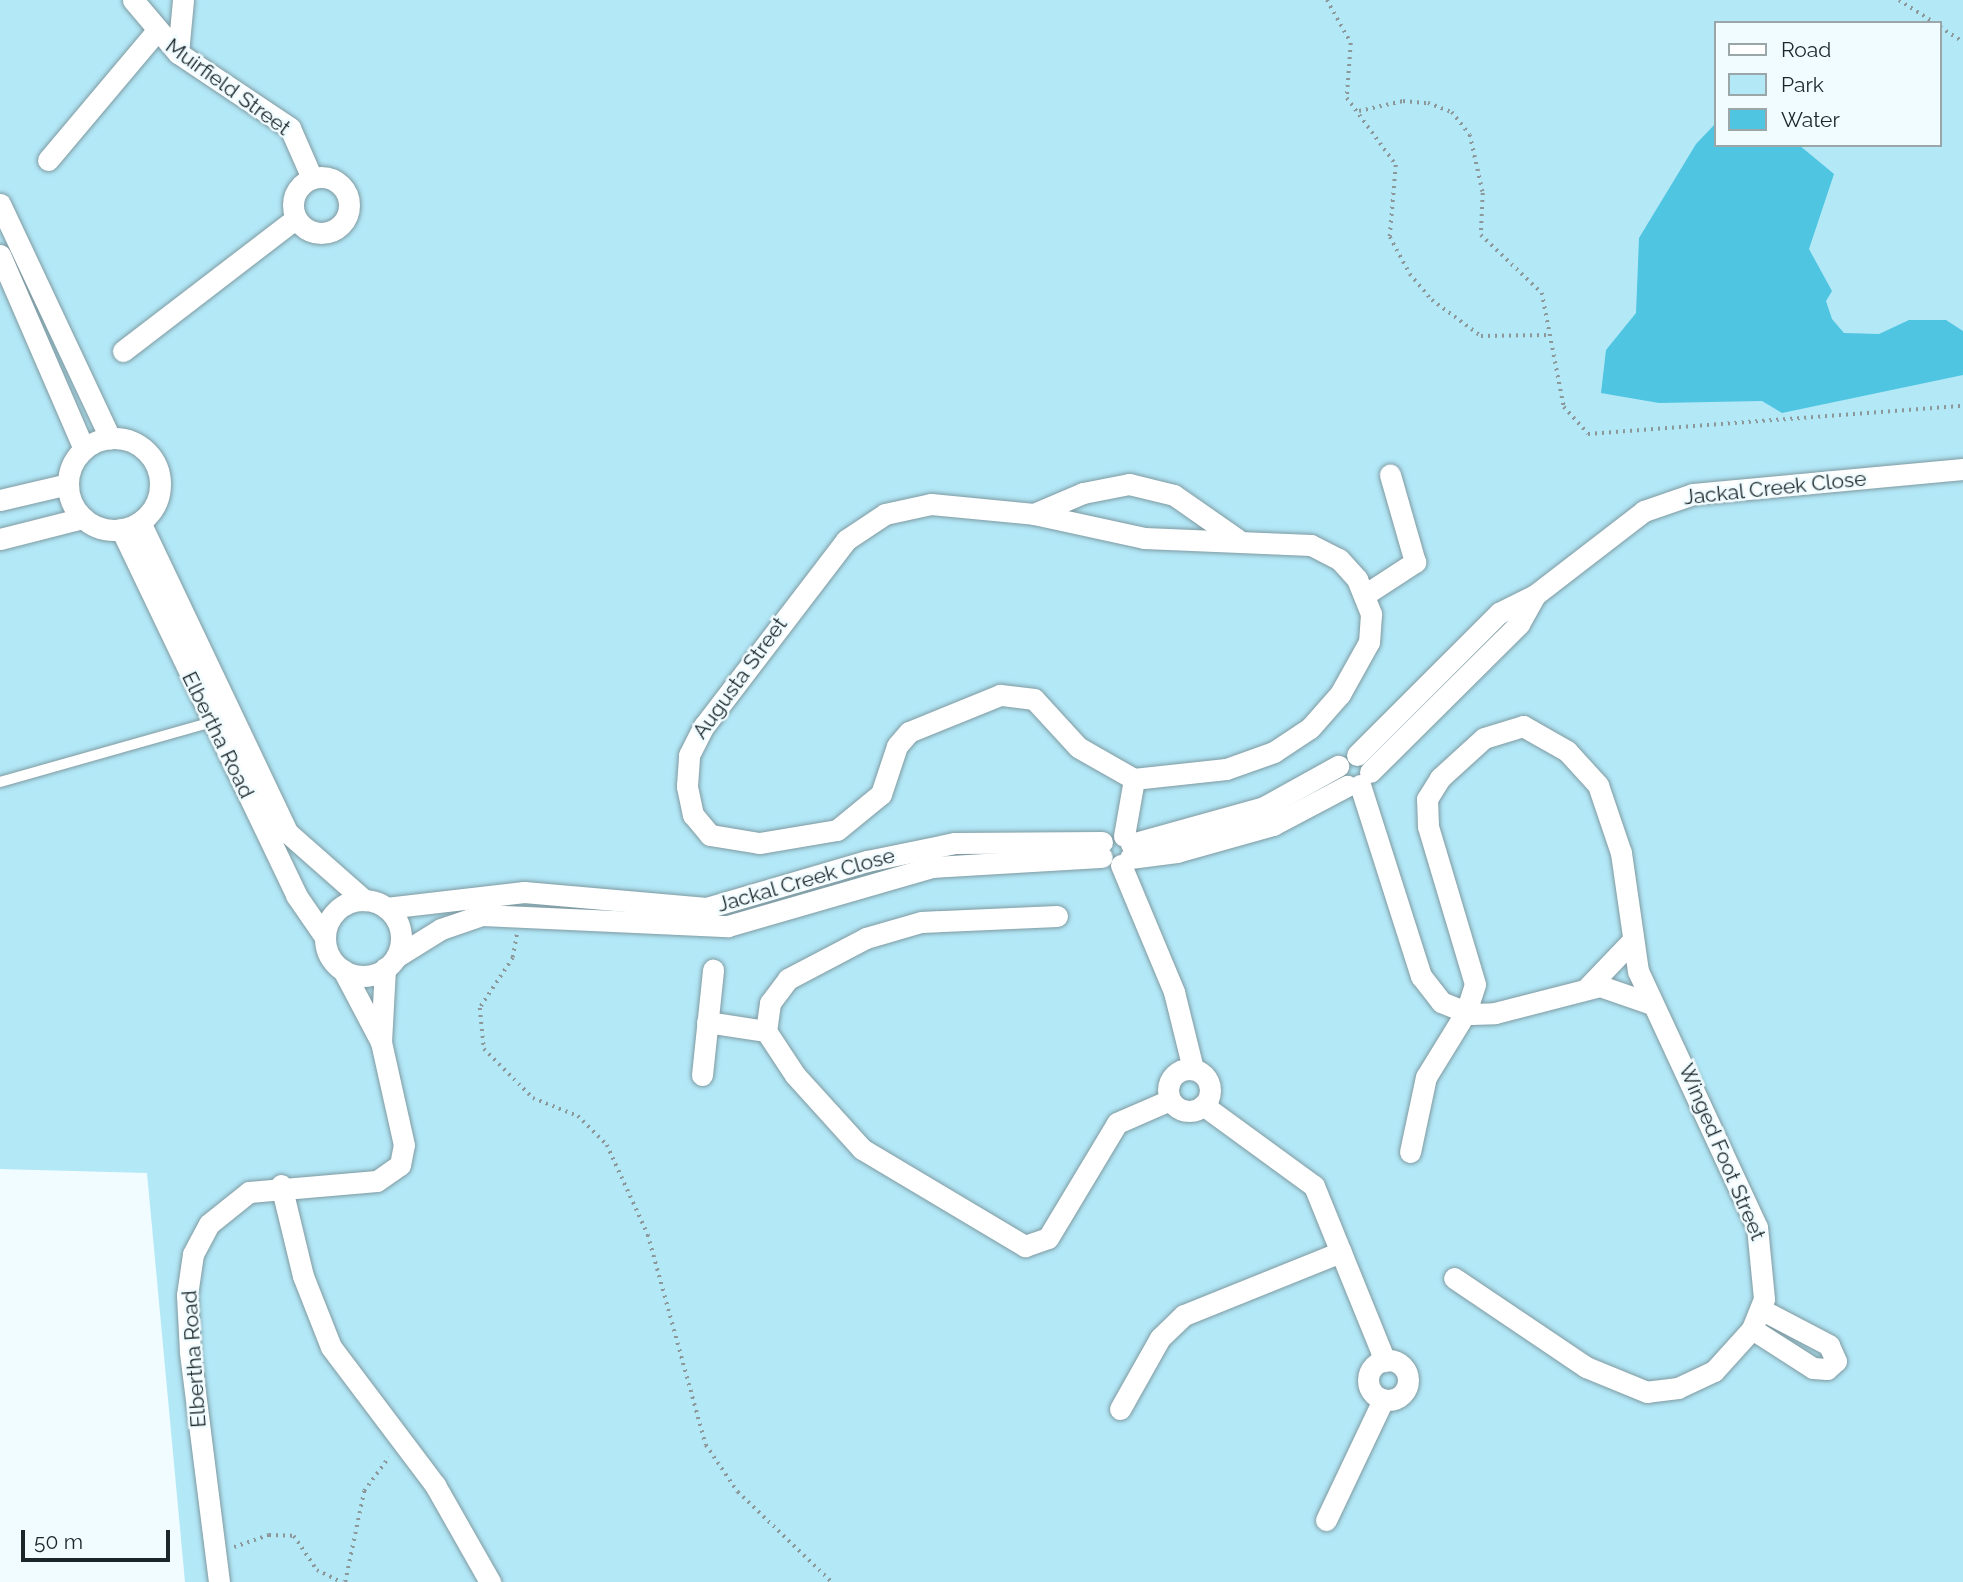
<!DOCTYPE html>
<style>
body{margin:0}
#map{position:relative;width:1963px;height:1582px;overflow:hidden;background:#f0fcff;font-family:Raleway,sans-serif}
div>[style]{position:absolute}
.green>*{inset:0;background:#b3e8f7}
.water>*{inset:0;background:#4fc5e1}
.path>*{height:3.5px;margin-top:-1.75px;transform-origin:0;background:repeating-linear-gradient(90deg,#8c979a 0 2px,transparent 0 7px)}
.roads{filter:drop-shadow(0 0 2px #7f9aa2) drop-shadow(0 0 2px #7f9aa2)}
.lane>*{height:10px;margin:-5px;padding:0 5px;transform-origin:5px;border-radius:5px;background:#fff}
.street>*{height:21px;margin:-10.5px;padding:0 10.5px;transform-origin:10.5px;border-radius:10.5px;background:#fff}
.street>.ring{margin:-10.5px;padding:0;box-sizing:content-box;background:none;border:21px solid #fff;border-radius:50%}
span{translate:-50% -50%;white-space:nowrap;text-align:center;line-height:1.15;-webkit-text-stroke:5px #f0fcff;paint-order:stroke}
.street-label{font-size:21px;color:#1b2629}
.legend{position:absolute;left:1714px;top:21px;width:228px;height:126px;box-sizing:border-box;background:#f0fcff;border:2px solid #9ba6a9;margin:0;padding:9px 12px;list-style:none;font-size:21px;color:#1b2629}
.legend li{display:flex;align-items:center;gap:14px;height:35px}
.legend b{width:35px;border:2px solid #9ba6a9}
.scale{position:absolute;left:21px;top:1530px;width:149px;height:32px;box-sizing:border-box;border:4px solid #1b2629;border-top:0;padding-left:9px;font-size:21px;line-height:24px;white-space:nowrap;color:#1b2629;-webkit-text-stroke:5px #f0fcff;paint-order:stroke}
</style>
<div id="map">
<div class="green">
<i style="clip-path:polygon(evenodd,0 0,1963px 0,1963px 1582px,185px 1582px,147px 1173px,0 1169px,0 0,1716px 23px,1940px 23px,1940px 145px,1716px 145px,1716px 23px)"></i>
</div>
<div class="water">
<i style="clip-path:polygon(1716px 123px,1716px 145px,1799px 145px,1834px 174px,1809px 249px,1832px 291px,1826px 301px,1832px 319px,1844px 333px,1879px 334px,1909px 320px,1946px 320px,1963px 331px,1963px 375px,1782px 413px,1762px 401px,1659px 403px,1601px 393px,1606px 350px,1636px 313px,1639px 238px,1696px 144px)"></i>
</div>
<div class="path">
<i style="left:1327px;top:0;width:49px;rotate:60.8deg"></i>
<i style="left:1351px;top:43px;width:55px;rotate:94.2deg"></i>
<i style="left:1347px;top:98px;width:83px;rotate:53.8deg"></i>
<i style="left:1396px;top:165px;width:72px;rotate:94.8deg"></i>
<i style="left:1390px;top:237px;width:42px;rotate:61.6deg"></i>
<i style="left:1410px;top:274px;width:34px;rotate:50deg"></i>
<i style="left:1432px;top:300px;width:61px;rotate:36.3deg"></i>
<i style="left:1481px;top:336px;width:69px;rotate:-0.8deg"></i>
<i style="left:1899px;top:0;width:43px;rotate:32.6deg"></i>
<i style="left:1940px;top:27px;width:27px;rotate:33deg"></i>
<i style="left:1359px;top:111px;width:45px;rotate:-12.8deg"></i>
<i style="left:1403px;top:101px;width:25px;rotate:5deg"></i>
<i style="left:1428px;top:103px;width:26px;rotate:21deg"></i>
<i style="left:1452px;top:112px;width:29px;rotate:52deg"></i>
<i style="left:1470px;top:135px;width:59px;rotate:77.4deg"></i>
<i style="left:1483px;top:193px;width:42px;rotate:92.7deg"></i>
<i style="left:1481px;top:235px;width:84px;rotate:43.6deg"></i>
<i style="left:1542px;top:293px;width:116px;rotate:79.1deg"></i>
<i style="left:1564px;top:407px;width:36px;rotate:48deg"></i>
<i style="left:1588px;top:434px;width:376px;rotate:-4.3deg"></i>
<i style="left:517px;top:935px;width:23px;rotate:100deg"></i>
<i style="left:513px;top:958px;width:60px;rotate:123.4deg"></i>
<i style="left:480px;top:1008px;width:41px;rotate:84.4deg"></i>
<i style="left:484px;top:1049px;width:69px;rotate:45deg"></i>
<i style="left:533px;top:1098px;width:48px;rotate:21.8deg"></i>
<i style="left:578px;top:1116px;width:41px;rotate:45deg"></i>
<i style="left:607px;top:1145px;width:99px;rotate:65.5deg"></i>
<i style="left:648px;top:1235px;width:218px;rotate:74.6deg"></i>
<i style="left:706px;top:1445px;width:57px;rotate:55.8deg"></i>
<i style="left:738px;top:1492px;width:130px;rotate:43.8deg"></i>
<i style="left:234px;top:1547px;width:37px;rotate:-19deg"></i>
<i style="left:269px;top:1535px;width:25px;rotate:2deg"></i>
<i style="left:294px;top:1536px;width:41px;rotate:55.9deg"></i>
<i style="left:317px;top:1570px;width:28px;rotate:26deg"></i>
<i style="left:345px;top:1582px;width:93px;rotate:-78.2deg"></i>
<i style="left:364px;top:1491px;width:42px;rotate:-53.7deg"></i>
</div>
<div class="roads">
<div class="lane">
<i style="left:0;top:782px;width:220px;rotate:-15.8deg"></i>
</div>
<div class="street">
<i style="left:133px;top:0;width:70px;rotate:49.7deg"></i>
<i style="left:178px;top:53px;width:135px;rotate:33.8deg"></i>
<i style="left:290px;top:128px;width:55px;rotate:66.3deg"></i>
<i style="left:178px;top:53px;width:53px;rotate:-84.6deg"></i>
<i style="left:48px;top:160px;width:166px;rotate:-49.9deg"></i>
<i class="ring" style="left:293px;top:177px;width:35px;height:35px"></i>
<i style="left:0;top:204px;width:259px;rotate:64.8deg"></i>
<i style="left:0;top:255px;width:211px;rotate:66.6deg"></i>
<i style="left:123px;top:351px;width:217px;rotate:-37.5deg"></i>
<i class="ring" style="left:68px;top:438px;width:71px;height:71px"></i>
<i style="left:0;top:500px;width:70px;rotate:-13.2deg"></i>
<i style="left:931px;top:504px;width:103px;rotate:5.5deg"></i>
<i style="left:1034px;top:514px;width:113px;rotate:12.3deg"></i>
<i style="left:1144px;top:538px;width:167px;rotate:2.4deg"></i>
<i style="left:1311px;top:545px;width:31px;rotate:27deg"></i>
<i style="left:1339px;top:559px;width:27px;rotate:48deg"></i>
<i style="left:1357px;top:579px;width:38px;rotate:68deg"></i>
<i style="left:1371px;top:614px;width:28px;rotate:94deg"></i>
<i style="left:1369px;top:642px;width:60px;rotate:119.1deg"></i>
<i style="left:1340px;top:694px;width:45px;rotate:131.4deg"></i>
<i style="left:1310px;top:728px;width:43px;rotate:146.3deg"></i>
<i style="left:1274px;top:752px;width:51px;rotate:160.5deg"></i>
<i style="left:1226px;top:769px;width:93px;rotate:173.8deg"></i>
<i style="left:1134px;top:779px;width:64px;rotate:-150.3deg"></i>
<i style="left:1078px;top:747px;width:65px;rotate:-132.5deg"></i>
<i style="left:1034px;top:699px;width:34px;rotate:-173deg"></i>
<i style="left:1000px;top:695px;width:98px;rotate:157.9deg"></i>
<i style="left:909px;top:732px;width:18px;rotate:131deg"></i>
<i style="left:897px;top:746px;width:51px;rotate:108.4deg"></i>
<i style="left:881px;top:794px;width:57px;rotate:140.7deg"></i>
<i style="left:837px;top:830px;width:79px;rotate:170.5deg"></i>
<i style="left:759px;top:843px;width:50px;rotate:-170.7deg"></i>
<i style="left:710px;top:835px;width:26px;rotate:-130deg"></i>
<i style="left:693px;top:815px;width:30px;rotate:-102deg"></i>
<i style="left:687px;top:786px;width:31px;rotate:-86deg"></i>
<i style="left:689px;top:755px;width:33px;rotate:-63deg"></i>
<i style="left:704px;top:726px;width:234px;rotate:-52.6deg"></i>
<i style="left:846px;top:540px;width:47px;rotate:-33.7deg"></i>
<i style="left:885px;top:514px;width:47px;rotate:-12.3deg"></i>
<i style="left:1034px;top:514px;width:53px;rotate:-23.2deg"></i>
<i style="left:1083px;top:493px;width:47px;rotate:-11.1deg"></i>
<i style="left:1129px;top:484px;width:46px;rotate:13.7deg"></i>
<i style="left:1174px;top:495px;width:77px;rotate:34.9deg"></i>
<i style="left:140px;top:522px;width:343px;rotate:64.6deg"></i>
<i style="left:287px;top:832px;width:103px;rotate:41.4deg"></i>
<i style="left:121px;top:529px;width:406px;rotate:64.4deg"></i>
<i style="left:296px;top:895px;width:51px;rotate:55.4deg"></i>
<i style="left:0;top:539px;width:86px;rotate:-14.2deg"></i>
<i style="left:1366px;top:594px;width:59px;rotate:-33.1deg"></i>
<i style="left:1415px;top:562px;width:91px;rotate:-106deg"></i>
<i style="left:1357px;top:755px;width:201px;rotate:-45deg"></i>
<i style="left:1499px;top:613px;width:40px;rotate:-26.6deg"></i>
<i style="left:1535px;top:595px;width:138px;rotate:-37.6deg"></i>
<i style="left:1644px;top:511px;width:52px;rotate:-19.1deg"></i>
<i style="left:1693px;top:494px;width:271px;rotate:-5.3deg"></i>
<i style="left:1370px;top:772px;width:210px;rotate:-44.8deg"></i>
<i style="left:1519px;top:624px;width:33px;rotate:-61deg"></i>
<i style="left:1360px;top:785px;width:201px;rotate:72.3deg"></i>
<i style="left:1421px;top:976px;width:33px;rotate:52deg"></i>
<i style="left:1441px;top:1002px;width:32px;rotate:22deg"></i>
<i style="left:1471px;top:1014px;width:24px;rotate:-2deg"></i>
<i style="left:1495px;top:1013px;width:108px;rotate:-14.4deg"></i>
<i style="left:1600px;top:986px;width:52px;rotate:19.1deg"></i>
<i style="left:1124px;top:836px;width:58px;rotate:-80deg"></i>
<i style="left:1131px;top:844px;width:138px;rotate:-15.5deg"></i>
<i style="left:1264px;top:807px;width:85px;rotate:-29deg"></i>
<i style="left:1130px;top:858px;width:47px;rotate:-7.3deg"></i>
<i style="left:1177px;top:852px;width:100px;rotate:-15.7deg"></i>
<i style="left:1273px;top:825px;width:84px;rotate:-27.8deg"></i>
<i style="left:1121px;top:865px;width:138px;rotate:67.3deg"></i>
<i style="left:1174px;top:992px;width:79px;rotate:76.1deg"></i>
<i class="ring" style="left:325px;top:900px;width:55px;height:55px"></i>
<i style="left:386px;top:908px;width:139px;rotate:-6.6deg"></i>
<i style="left:524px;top:892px;width:183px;rotate:5deg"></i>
<i style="left:706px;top:908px;width:168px;rotate:-16.3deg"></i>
<i style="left:867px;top:861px;width:90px;rotate:-11.6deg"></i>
<i style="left:955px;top:843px;width:147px;rotate:-0.4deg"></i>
<i style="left:1057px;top:916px;width:136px;rotate:177.5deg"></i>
<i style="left:921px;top:922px;width:57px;rotate:163.8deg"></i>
<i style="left:866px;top:938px;width:88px;rotate:152.3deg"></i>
<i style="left:788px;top:979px;width:30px;rotate:127deg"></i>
<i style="left:770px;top:1003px;width:28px;rotate:98deg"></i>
<i style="left:766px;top:1031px;width:53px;rotate:56.6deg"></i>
<i style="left:795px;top:1075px;width:100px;rotate:47.8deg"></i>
<i style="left:862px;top:1149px;width:190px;rotate:30.8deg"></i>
<i style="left:1025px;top:1246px;width:24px;rotate:-19deg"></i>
<i style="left:1048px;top:1238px;width:134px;rotate:-59deg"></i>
<i style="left:1117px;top:1123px;width:58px;rotate:-23.5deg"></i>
<i style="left:396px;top:957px;width:53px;rotate:-31.9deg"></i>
<i style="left:441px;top:929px;width:43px;rotate:-18.9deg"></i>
<i style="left:482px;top:915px;width:246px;rotate:2.6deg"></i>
<i style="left:728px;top:926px;width:213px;rotate:-16.1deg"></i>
<i style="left:933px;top:867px;width:169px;rotate:-3.4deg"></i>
<i style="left:343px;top:970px;width:81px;rotate:62.2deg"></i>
<i style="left:1587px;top:988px;width:62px;rotate:-46.3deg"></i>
<i style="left:707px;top:1022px;width:60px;rotate:8.7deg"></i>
<i class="ring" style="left:1168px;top:1069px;width:21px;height:21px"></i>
<i style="left:702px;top:1075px;width:106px;rotate:-84deg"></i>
<i style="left:1203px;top:1105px;width:137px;rotate:36.1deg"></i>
<i style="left:1314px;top:1186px;width:189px;rotate:67.9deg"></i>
<i style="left:1410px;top:1152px;width:77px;rotate:-78deg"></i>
<i style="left:1426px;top:1077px;width:76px;rotate:-58.4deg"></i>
<i style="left:1466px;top:1012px;width:29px;rotate:-72deg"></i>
<i style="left:1475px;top:984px;width:165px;rotate:-106.6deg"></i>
<i style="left:1428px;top:826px;width:27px;rotate:-92deg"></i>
<i style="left:1427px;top:799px;width:25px;rotate:-58deg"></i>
<i style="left:1440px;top:778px;width:59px;rotate:-42.3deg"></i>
<i style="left:1484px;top:738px;width:41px;rotate:-17.1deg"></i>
<i style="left:1523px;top:726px;width:51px;rotate:29.6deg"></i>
<i style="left:1567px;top:751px;width:46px;rotate:47.6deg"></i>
<i style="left:1598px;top:785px;width:72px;rotate:71.3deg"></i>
<i style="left:1621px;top:853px;width:119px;rotate:81.8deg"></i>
<i style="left:1638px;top:971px;width:282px;rotate:65.1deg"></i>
<i style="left:1757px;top:1227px;width:72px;rotate:84.4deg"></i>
<i style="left:1764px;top:1299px;width:32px;rotate:112deg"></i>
<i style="left:1752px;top:1329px;width:57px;rotate:132.1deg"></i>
<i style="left:1714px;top:1371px;width:40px;rotate:155deg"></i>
<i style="left:1678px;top:1388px;width:31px;rotate:173deg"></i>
<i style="left:1647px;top:1392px;width:66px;rotate:-157.7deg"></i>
<i style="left:1586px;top:1367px;width:159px;rotate:-146deg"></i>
<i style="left:281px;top:1185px;width:94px;rotate:76.4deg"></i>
<i style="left:303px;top:1276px;width:76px;rotate:68.5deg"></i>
<i style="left:331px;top:1347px;width:173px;rotate:53deg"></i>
<i style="left:435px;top:1485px;width:112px;rotate:60.4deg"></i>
<i style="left:1752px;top:1329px;width:72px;rotate:32.6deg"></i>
<i style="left:1813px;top:1368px;width:14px;rotate:4deg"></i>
<i style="left:1827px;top:1369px;width:12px;rotate:-42deg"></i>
<i style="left:1836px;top:1361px;width:17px;rotate:-114deg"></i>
<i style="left:1829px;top:1345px;width:76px;rotate:-152.4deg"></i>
<i class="ring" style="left:1368px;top:1360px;width:19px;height:19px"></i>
<i style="left:1120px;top:1409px;width:81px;rotate:-60.6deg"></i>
<i style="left:1160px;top:1338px;width:33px;rotate:-44deg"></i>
<i style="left:1184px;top:1315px;width:169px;rotate:-21.9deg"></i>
<i style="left:1326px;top:1520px;width:133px;rotate:-64.6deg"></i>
<i style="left:219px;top:1582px;width:233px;rotate:-97.2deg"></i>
<i style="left:190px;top:1351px;width:56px;rotate:-93.1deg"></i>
<i style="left:187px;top:1295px;width:41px;rotate:-81.7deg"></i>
<i style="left:193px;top:1254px;width:34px;rotate:-62deg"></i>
<i style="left:209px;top:1224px;width:51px;rotate:-38.7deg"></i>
<i style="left:249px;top:1192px;width:128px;rotate:-4.9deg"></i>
<i style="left:377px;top:1181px;width:28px;rotate:-35deg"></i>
<i style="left:400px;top:1165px;width:20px;rotate:-79deg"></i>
<i style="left:404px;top:1145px;width:106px;rotate:-102.6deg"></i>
<i style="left:381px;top:1042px;width:74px;rotate:-86.9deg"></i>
</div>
</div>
<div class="street-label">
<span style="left:228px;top:87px;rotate:36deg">Muirfield Street</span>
<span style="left:1775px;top:488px;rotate:-6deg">Jackal Creek Close</span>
<span style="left:740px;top:678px;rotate:-54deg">Augusta Street</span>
<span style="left:218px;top:735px;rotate:64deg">Elbertha Road</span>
<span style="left:806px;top:880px;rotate:-16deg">Jackal Creek Close</span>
<span style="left:1722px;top:1152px;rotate:67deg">Winged Foot Street</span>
<span style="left:194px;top:1359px;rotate:-94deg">Elbertha Road</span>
</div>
<ul class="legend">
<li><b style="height:9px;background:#fff"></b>Road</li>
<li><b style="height:19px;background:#b3e8f7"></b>Park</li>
<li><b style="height:19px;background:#4fc5e1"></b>Water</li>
</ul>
<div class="scale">50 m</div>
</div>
